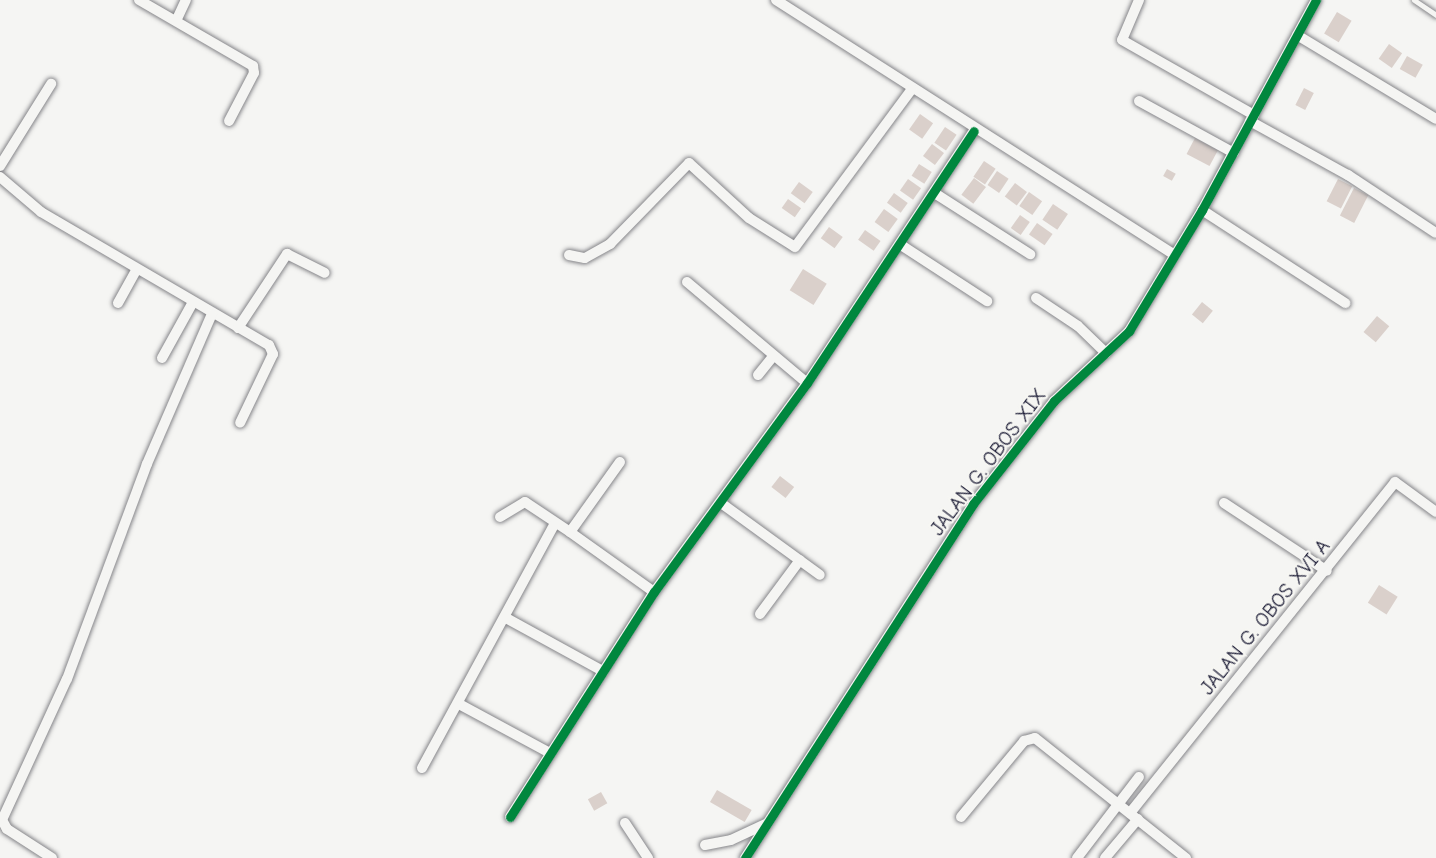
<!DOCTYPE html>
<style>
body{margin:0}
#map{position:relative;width:1436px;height:858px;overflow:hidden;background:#f5f5f3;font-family:"Comic Neue",sans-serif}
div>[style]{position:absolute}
.building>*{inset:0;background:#dad0cb;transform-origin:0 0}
.roads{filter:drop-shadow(0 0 2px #858589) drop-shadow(0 0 2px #858589)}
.lane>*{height:5px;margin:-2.5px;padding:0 2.5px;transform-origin:2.5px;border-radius:2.5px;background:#f5f5f3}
.street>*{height:10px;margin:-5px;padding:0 5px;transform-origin:5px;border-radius:5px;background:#f5f5f3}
.cycleway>*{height:9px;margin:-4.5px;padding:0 4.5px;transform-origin:4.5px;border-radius:4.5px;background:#00873e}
span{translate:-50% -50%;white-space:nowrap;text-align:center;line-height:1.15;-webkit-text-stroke:4.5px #f6f6f2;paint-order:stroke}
.street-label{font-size:20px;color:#22223b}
</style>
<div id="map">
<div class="building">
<i style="left:1337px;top:12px;width:17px;height:25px;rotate:31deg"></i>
<i style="left:1389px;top:44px;width:16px;height:18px;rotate:35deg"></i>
<i style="left:1407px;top:56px;width:18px;height:15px;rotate:29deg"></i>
<i style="left:1304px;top:88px;width:11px;height:19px;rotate:27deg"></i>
<i style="left:920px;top:114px;width:16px;height:19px;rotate:35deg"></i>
<i style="left:945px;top:127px;width:14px;height:19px;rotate:34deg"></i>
<i style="left:1195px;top:138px;width:26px;height:18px;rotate:28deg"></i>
<i style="left:932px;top:144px;width:15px;height:15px;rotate:37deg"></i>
<i style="left:984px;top:161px;width:14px;height:19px;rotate:34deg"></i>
<i style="left:919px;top:164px;width:15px;height:14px;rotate:32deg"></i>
<i style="left:1167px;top:169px;width:10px;height:8px;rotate:29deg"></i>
<i style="left:997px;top:171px;width:14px;height:17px;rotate:34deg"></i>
<i style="left:974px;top:178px;width:15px;height:21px;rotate:37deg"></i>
<i style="left:908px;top:179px;width:16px;height:14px;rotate:35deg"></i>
<i style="left:1338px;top:179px;width:16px;height:25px;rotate:27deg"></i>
<i style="left:799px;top:182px;width:17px;height:14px;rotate:36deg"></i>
<i style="left:1015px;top:183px;width:15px;height:17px;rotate:37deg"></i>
<i style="left:1354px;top:188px;width:16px;height:31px;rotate:27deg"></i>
<i style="left:1029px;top:192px;width:16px;height:17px;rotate:35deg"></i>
<i style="left:894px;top:193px;width:17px;height:12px;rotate:36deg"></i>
<i style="left:788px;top:199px;width:16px;height:11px;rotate:35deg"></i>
<i style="left:1053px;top:204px;width:18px;height:19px;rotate:34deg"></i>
<i style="left:884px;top:209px;width:17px;height:16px;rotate:36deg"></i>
<i style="left:1020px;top:215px;width:12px;height:16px;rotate:35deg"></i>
<i style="left:1037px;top:223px;width:19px;height:14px;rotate:35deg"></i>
<i style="left:829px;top:227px;width:17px;height:14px;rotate:36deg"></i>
<i style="left:865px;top:230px;width:19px;height:12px;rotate:35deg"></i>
<i style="left:803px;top:269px;width:28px;height:25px;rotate:32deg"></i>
<i style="left:1202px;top:302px;width:14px;height:16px;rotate:39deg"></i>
<i style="left:1377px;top:316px;width:16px;height:21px;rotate:40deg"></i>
<i style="left:780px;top:476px;width:18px;height:14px;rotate:38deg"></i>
<i style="left:1379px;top:585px;width:22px;height:21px;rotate:32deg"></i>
<i style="left:717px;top:790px;width:40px;height:14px;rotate:30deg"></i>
<i style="left:601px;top:792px;width:13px;height:15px;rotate:61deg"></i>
</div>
<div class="roads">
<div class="lane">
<i style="left:1414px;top:0;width:27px;rotate:34deg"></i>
</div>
<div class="street">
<i style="left:139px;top:0;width:132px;rotate:30.1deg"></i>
<i style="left:253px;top:66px;width:7px;rotate:82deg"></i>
<i style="left:254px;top:73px;width:54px;rotate:117.5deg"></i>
<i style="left:776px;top:0;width:471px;rotate:32.6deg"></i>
<i style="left:1139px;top:0;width:43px;rotate:113deg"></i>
<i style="left:1122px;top:40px;width:152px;rotate:29.6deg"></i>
<i style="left:177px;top:19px;width:21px;rotate:-65deg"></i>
<i style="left:1297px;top:35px;width:162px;rotate:31.1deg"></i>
<i style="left:1139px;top:101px;width:108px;rotate:28.7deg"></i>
<i style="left:1250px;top:121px;width:112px;rotate:28.9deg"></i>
<i style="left:1348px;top:175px;width:105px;rotate:33.4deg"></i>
<i style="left:0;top:166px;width:97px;rotate:-58.1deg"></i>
<i style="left:0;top:177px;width:54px;rotate:40.5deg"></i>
<i style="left:41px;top:212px;width:264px;rotate:30.3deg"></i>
<i style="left:269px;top:345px;width:10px;rotate:66deg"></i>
<i style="left:273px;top:354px;width:76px;rotate:115.6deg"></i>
<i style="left:936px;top:194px;width:112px;rotate:32.6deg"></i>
<i style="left:1202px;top:210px;width:171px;rotate:33deg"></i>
<i style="left:901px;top:245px;width:103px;rotate:33.1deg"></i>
<i style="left:569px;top:255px;width:16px;rotate:11deg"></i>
<i style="left:585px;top:258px;width:29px;rotate:-29deg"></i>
<i style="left:610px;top:244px;width:113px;rotate:-45.7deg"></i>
<i style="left:689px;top:163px;width:81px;rotate:42.5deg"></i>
<i style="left:749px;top:218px;width:54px;rotate:32.2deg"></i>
<i style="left:795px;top:247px;width:197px;rotate:-53.5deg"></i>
<i style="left:687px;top:282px;width:157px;rotate:40.1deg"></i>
<i style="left:1036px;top:298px;width:50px;rotate:33.7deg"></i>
<i style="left:1078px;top:326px;width:39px;rotate:44deg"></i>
<i style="left:118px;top:303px;width:39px;rotate:-61deg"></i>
<i style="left:238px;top:328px;width:89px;rotate:-56.5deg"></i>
<i style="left:287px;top:254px;width:42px;rotate:26.6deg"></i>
<i style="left:162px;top:358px;width:64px;rotate:-61deg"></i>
<i style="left:758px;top:375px;width:22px;rotate:-51deg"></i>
<i style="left:620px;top:462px;width:86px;rotate:125.5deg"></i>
<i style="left:570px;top:532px;width:103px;rotate:35.5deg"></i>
<i style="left:721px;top:503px;width:122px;rotate:36deg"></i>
<i style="left:1224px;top:503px;width:123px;rotate:33.4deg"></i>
<i style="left:500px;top:517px;width:29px;rotate:-31deg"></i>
<i style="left:525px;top:502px;width:54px;rotate:33.7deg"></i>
<i style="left:760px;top:614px;width:67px;rotate:-53.5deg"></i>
<i style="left:506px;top:618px;width:111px;rotate:28.7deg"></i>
<i style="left:459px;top:704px;width:103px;rotate:28.3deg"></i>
<i style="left:422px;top:768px;width:279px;rotate:-61.5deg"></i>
<i style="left:1130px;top:813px;width:424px;rotate:-51.3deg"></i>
<i style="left:1395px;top:482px;width:51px;rotate:36.2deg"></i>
<i style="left:510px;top:817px;width:267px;rotate:-57.4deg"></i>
<i style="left:654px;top:592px;width:259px;rotate:-53.8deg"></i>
<i style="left:807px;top:383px;width:302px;rotate:-56.5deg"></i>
<i style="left:961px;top:817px;width:99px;rotate:-50.3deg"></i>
<i style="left:1024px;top:741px;width:11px;rotate:-15deg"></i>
<i style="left:1035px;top:738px;width:193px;rotate:38.5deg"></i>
<i style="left:625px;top:823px;width:42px;rotate:56.7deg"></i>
<i style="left:705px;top:845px;width:26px;rotate:-11deg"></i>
<i style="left:731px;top:840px;width:38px;rotate:-25deg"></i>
<i style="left:52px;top:858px;width:54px;rotate:-147.2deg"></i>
<i style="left:7px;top:829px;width:10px;rotate:-119deg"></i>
<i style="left:2px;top:820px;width:155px;rotate:-65.3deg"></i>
<i style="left:67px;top:679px;width:229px;rotate:-69.6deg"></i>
<i style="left:147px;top:464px;width:163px;rotate:-66.6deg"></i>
<i style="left:745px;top:858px;width:421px;rotate:-57.2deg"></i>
<i style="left:973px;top:504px;width:131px;rotate:-51.8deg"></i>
<i style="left:1054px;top:401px;width:103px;rotate:-43deg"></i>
<i style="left:1129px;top:331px;width:141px;rotate:-58.9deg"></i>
<i style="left:1202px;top:210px;width:239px;rotate:-61.5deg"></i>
<i style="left:1077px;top:858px;width:102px;rotate:-52.6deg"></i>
<i style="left:1105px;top:858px;width:51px;rotate:-49.8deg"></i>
</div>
</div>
<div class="cycleway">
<i style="left:510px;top:817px;width:267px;rotate:-57.4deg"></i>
<i style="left:654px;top:592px;width:259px;rotate:-53.8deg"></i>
<i style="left:807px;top:383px;width:302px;rotate:-56.5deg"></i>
<i style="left:745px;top:858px;width:421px;rotate:-57.2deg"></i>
<i style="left:973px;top:504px;width:131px;rotate:-51.8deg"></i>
<i style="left:1054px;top:401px;width:103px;rotate:-43deg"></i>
<i style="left:1129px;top:331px;width:141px;rotate:-58.9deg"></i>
<i style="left:1202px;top:210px;width:239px;rotate:-61.5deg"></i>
</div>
<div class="street-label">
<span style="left:988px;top:462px;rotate:-53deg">JALAN G. OBOS XIX</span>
<span style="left:1265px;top:617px;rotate:-51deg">JALAN G. OBOS XVI A</span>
</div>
</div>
